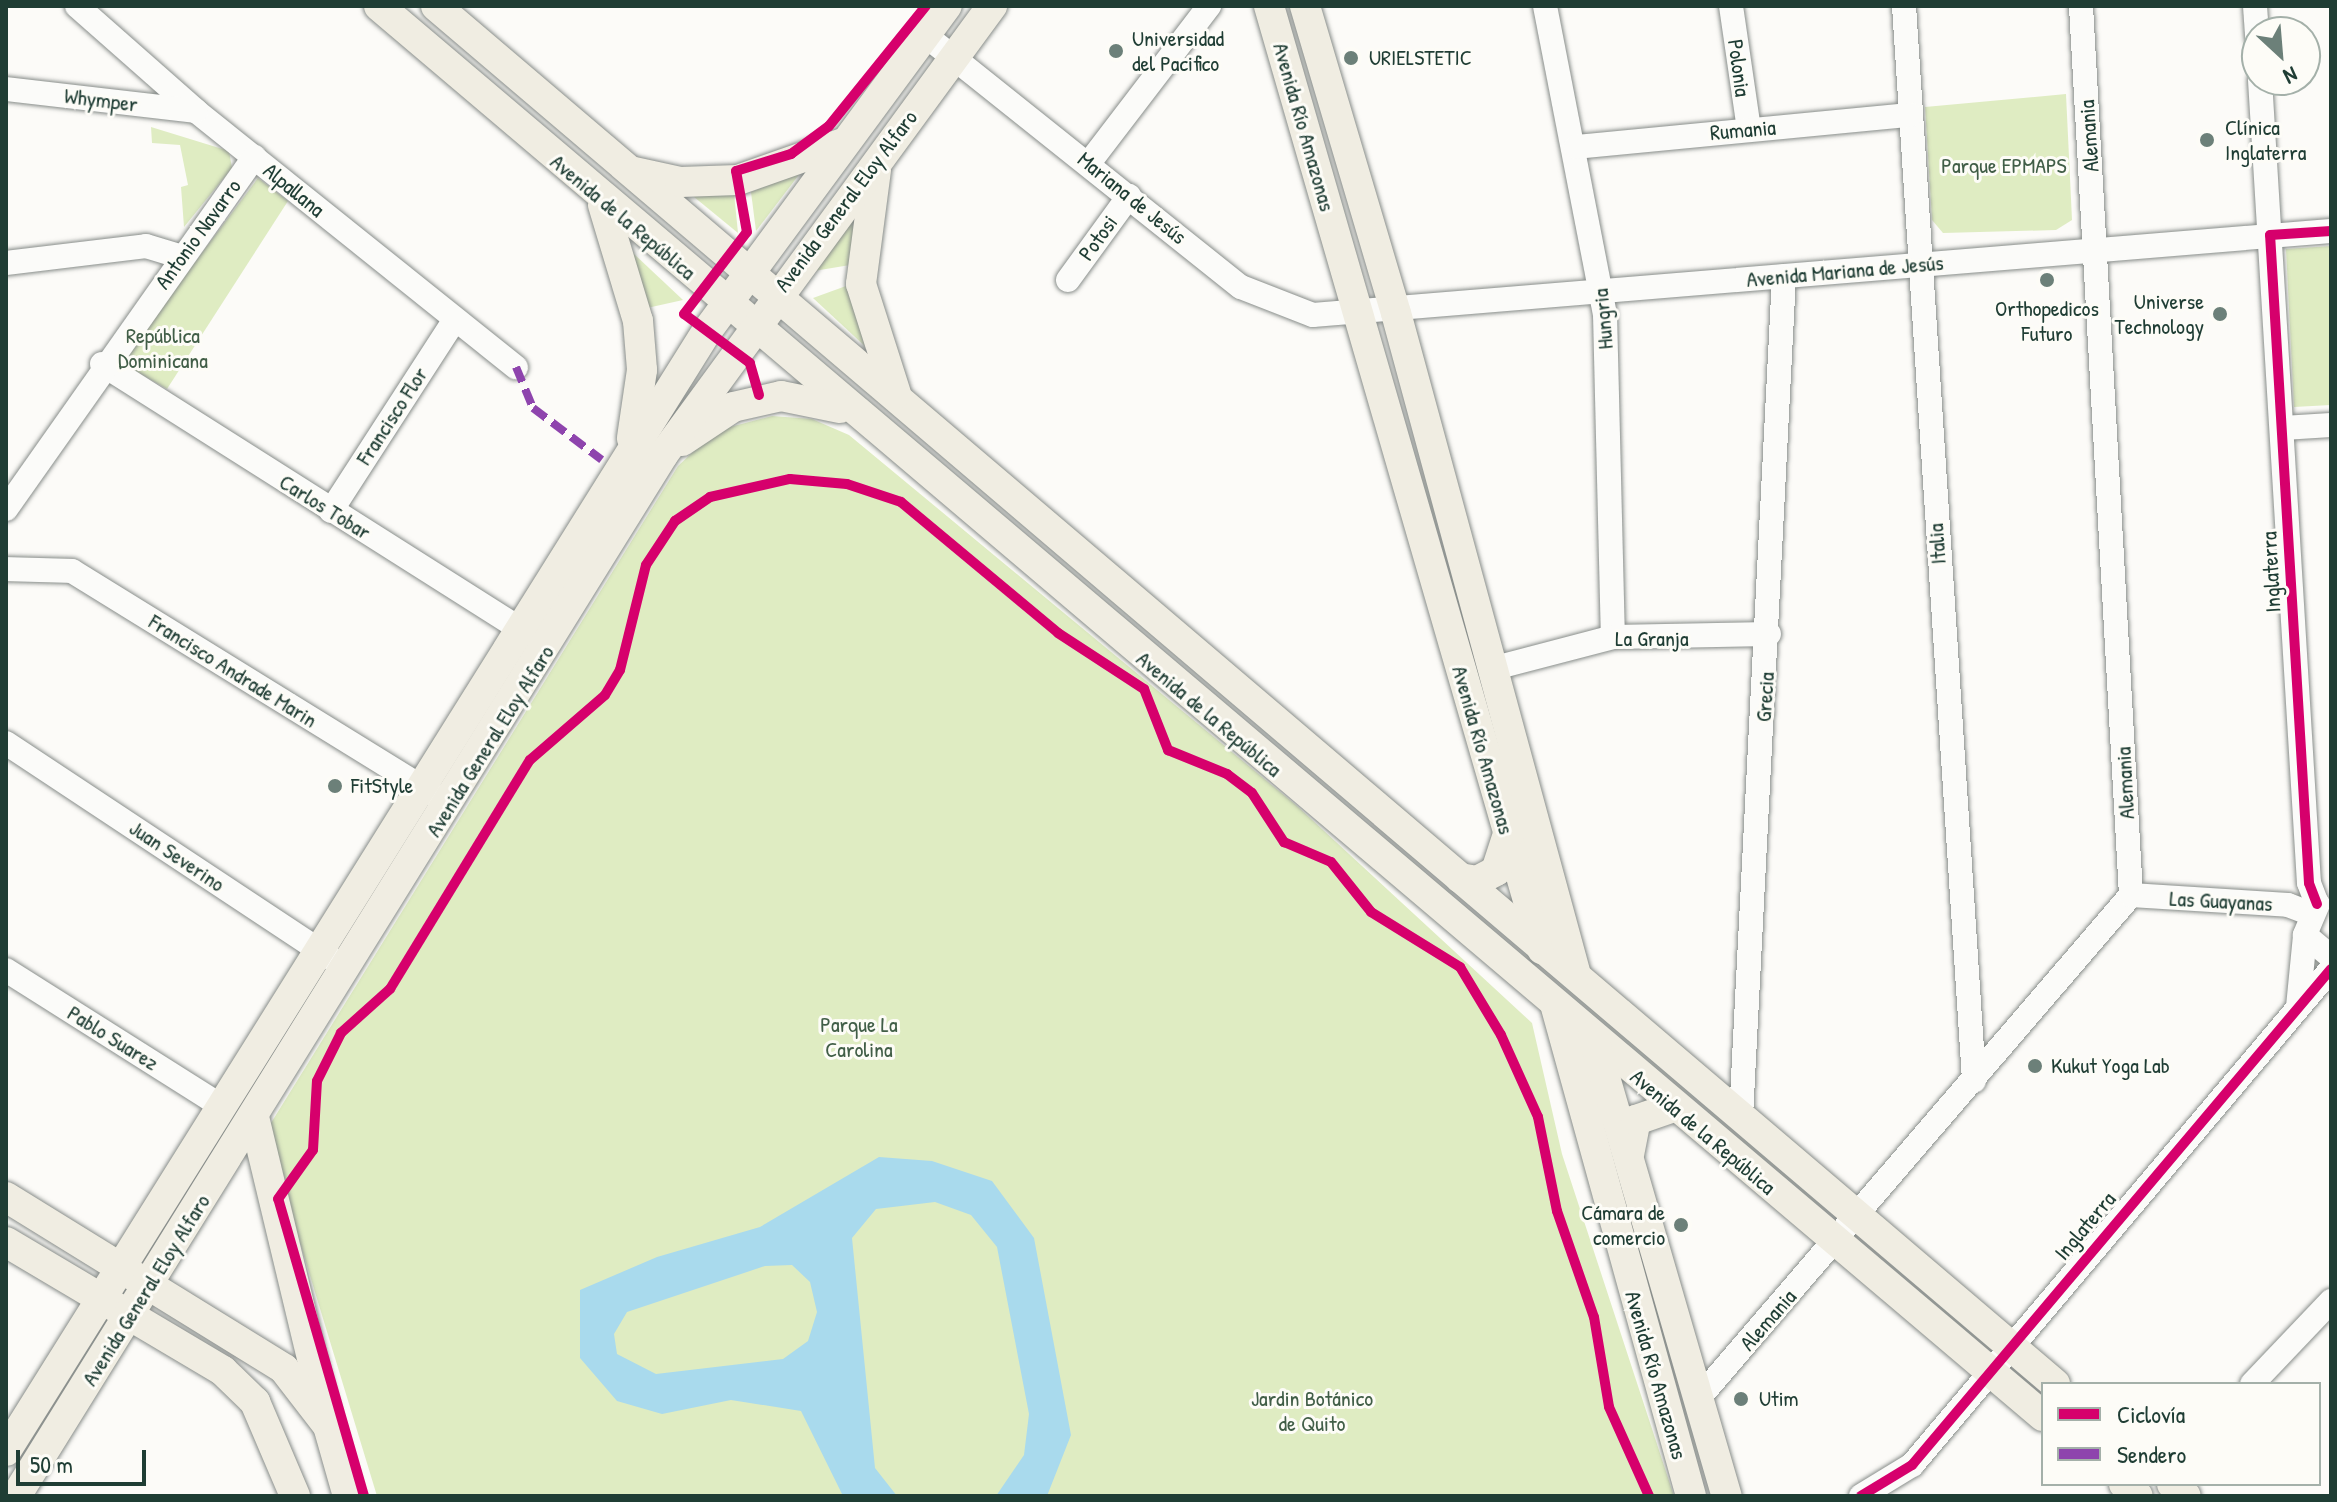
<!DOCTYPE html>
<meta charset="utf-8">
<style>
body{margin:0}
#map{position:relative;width:2337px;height:1502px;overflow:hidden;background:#fcfbf8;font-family:"Patrick Hand",sans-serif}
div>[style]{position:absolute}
.green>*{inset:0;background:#dfecc2}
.water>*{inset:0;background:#a9daed}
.roads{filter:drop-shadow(0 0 2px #888d8a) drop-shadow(0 0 2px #888d8a)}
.minor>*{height:24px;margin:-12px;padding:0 12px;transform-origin:12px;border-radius:12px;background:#fbfbf9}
.major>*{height:30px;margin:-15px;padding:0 15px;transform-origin:15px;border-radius:15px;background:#f0ede2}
.quiet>*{height:8px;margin-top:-4px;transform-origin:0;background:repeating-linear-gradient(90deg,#8e44ad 0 16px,transparent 0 24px)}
.cycleway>*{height:10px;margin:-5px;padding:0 5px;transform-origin:5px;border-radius:5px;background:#d6006c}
.dots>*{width:22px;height:22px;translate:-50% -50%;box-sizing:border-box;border:4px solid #fdfcf7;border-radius:50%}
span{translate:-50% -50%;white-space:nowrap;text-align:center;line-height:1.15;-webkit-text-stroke:6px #fdfcf7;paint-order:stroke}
.poi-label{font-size:22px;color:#1f3d34}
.left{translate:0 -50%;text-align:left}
.right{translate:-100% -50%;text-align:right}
.street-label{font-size:22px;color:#1f3d34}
.park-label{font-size:22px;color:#415e47}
.frame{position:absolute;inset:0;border:8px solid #1f3d34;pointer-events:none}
.legend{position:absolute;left:2041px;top:1382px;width:280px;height:104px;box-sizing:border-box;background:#fdfcf7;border:2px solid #a4b0a9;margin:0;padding:10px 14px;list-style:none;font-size:24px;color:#1f3d34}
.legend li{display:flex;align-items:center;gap:16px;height:40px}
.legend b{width:40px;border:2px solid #a4b0a9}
.north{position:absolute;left:2241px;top:16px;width:80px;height:80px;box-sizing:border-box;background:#fdfcf7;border:2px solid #a4b0a9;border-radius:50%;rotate:154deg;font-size:22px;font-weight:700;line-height:32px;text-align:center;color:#1f3d34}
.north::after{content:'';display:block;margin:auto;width:28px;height:36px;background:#6c8079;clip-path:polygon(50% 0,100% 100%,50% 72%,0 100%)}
.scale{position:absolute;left:16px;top:1450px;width:130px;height:36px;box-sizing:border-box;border:4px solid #1f3d34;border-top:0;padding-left:10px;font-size:24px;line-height:28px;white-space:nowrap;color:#1f3d34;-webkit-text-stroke:6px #fdfcf7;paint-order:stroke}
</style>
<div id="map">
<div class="green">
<i style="clip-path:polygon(2066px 94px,2072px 220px,2056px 230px,1943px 233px,1932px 220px,1925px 107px)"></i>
<i style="clip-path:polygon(151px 127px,229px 151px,232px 168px,184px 227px,181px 187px,188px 185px,180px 145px,152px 143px)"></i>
<i style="clip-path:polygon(801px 172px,756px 231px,751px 192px)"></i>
<i style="clip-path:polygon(258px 178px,288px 201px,167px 389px,120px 362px)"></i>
<i style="clip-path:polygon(688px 192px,734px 193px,738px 233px)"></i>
<i style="clip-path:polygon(860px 203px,850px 265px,808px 272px)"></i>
<i style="clip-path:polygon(2331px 246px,2331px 405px,2294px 407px,2286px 249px)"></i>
<i style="clip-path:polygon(633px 253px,683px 300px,647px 308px)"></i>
<i style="clip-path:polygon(846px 286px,853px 291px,868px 349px,813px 298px)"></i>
<i style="clip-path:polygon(772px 416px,812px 419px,849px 435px,1296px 805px,1532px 1023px,1562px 1154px,1674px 1496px,377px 1496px,266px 1131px,678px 466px,715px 431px)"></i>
</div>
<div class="water">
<i style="clip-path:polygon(evenodd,879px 1157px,932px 1161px,992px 1181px,1034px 1238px,1071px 1435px,1047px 1496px,996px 1496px,1024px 1455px,1029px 1414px,997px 1247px,971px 1215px,935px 1202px,876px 1209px,852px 1238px,875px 1468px,897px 1496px,843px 1496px,801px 1411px,731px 1400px,662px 1414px,617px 1401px,580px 1358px,580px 1290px,657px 1257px,760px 1227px,879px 1157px,792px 1265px,810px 1282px,817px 1312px,808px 1341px,783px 1359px,656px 1374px,617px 1354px,614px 1334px,627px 1312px,765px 1266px,792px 1265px)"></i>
</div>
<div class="roads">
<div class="minor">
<i style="left:77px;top:6px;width:159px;rotate:41.4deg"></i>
<i style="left:196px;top:111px;width:410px;rotate:38.7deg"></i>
<i style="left:1545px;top:6px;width:314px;rotate:79deg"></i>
<i style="left:1605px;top:314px;width:323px;rotate:88.6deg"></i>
<i style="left:1731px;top:6px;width:124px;rotate:81.7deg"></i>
<i style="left:1904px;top:6px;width:1077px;rotate:86.27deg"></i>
<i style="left:2255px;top:6px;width:31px;rotate:86deg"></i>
<i style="left:925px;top:35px;width:404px;rotate:38.6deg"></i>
<i style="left:1241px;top:287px;width:77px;rotate:21.3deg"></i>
<i style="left:1313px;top:315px;width:1021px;rotate:-4.72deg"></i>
<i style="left:2260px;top:80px;width:804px;rotate:86.51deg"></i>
<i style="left:2309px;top:883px;width:22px;rotate:69deg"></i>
<i style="left:6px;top:89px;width:191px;rotate:6.6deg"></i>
<i style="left:1576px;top:147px;width:336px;rotate:-5.5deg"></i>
<i style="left:1089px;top:163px;width:198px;rotate:-52.6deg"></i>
<i style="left:6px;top:263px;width:141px;rotate:-6.9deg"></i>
<i style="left:146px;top:246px;width:37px;rotate:17deg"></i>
<i style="left:1068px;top:280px;width:104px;rotate:-54deg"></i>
<i style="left:102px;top:364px;width:514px;rotate:32.36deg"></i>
<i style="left:2283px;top:428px;width:48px;rotate:-3.6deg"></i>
<i style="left:6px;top:509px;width:431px;rotate:-54.8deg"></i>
<i style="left:331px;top:511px;width:226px;rotate:-57.1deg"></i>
<i style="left:6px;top:569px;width:66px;rotate:1.7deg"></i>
<i style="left:72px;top:571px;width:428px;rotate:31.7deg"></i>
<i style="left:1491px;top:669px;width:126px;rotate:-14.7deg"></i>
<i style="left:1613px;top:637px;width:156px;rotate:-1.1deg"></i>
<i style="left:6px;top:743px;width:393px;rotate:33.5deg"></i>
<i style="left:2131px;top:895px;width:157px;rotate:3.6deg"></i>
<i style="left:2288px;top:905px;width:22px;rotate:21deg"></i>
<i style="left:2318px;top:904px;width:34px;rotate:113deg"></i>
<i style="left:2305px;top:935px;width:34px;rotate:40deg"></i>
<i style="left:6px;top:970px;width:254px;rotate:32.3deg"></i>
<i style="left:2298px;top:1007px;width:72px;rotate:-84.4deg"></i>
<i style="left:1741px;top:1117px;width:842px;rotate:-87.07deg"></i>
<i style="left:2252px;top:1384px;width:115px;rotate:-46.4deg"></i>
<i style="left:1698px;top:1399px;width:664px;rotate:-49.33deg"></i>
<i style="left:2131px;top:895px;width:890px;rotate:-93.22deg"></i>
<i style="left:1861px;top:1496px;width:60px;rotate:-31.3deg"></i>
<i style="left:1912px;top:1465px;width:649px;rotate:-49.81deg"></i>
</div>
<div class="major">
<i style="left:379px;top:6px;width:2181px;rotate:40.28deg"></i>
<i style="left:436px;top:6px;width:2126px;rotate:40.4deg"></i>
<i style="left:1269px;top:6px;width:982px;rotate:73.85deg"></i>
<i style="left:1305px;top:6px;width:320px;rotate:73.5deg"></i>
<i style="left:1396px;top:313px;width:686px;rotate:74.79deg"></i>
<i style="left:876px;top:170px;width:115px;rotate:97.5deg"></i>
<i style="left:861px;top:284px;width:115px;rotate:72.3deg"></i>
<i style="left:634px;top:172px;width:47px;rotate:12.3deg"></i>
<i style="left:680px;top:182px;width:58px;rotate:-2deg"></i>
<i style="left:738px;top:180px;width:114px;rotate:-19.4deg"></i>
<i style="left:603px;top:205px;width:121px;rotate:73.2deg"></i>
<i style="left:638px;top:321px;width:49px;rotate:85.3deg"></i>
<i style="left:642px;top:370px;width:69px;rotate:98.4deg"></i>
<i style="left:682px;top:441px;width:61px;rotate:-33.7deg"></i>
<i style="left:733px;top:407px;width:49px;rotate:-12.9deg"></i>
<i style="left:781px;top:396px;width:60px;rotate:11.5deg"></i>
<i style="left:1460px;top:878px;width:17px;rotate:10deg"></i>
<i style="left:1477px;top:881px;width:21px;rotate:-28deg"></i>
<i style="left:1496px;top:871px;width:40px;rotate:-72deg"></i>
<i style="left:1555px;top:1004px;width:510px;rotate:74.55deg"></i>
<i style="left:1593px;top:1036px;width:479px;rotate:73.8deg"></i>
<i style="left:255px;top:1121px;width:299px;rotate:76.5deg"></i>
<i style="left:1629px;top:1155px;width:36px;rotate:-79deg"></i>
<i style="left:1636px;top:1120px;width:39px;rotate:-19deg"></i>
<i style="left:6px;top:1197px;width:327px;rotate:31.7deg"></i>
<i style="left:284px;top:1369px;width:72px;rotate:52.3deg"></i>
<i style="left:328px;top:1426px;width:73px;rotate:74.1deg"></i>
<i style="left:6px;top:1242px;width:252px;rotate:30.7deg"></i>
<i style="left:223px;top:1371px;width:45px;rotate:44.1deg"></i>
<i style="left:255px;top:1402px;width:102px;rotate:66.9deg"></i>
<i style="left:6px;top:1451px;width:1321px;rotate:-57.96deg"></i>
<i style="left:707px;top:331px;width:404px;rotate:-53.6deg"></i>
<i style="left:2124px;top:1484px;width:18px;rotate:41deg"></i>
<i style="left:2172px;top:1484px;width:18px;rotate:41deg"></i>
<i style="left:16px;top:1496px;width:1226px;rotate:-58.14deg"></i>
<i style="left:663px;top:455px;width:557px;rotate:-53.77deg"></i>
</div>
</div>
<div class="quiet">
<i style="left:516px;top:367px;width:44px;rotate:67.5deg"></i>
<i style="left:533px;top:408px;width:86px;rotate:37deg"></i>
</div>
<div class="cycleway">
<i style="left:759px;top:395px;width:33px;rotate:-106deg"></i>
<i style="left:750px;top:363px;width:82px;rotate:-143.4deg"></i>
<i style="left:684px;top:314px;width:103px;rotate:-52.5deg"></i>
<i style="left:747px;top:232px;width:62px;rotate:-100.2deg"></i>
<i style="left:736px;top:171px;width:58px;rotate:-17.2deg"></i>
<i style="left:791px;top:154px;width:47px;rotate:-36.4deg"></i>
<i style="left:829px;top:126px;width:154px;rotate:-51.1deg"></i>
<i style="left:2317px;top:904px;width:22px;rotate:-111deg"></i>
<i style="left:2309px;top:883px;width:649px;rotate:-93.44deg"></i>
<i style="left:2270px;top:235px;width:61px;rotate:-3.8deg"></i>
<i style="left:364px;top:1496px;width:309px;rotate:-106.1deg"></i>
<i style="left:278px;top:1199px;width:60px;rotate:-54.5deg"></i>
<i style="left:313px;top:1150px;width:69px;rotate:-86.7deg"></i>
<i style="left:317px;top:1081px;width:54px;rotate:-63.4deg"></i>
<i style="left:341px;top:1033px;width:66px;rotate:-41.9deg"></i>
<i style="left:390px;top:989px;width:268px;rotate:-58.6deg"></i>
<i style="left:530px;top:760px;width:99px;rotate:-40.9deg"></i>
<i style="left:605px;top:695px;width:29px;rotate:-59deg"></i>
<i style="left:620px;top:670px;width:108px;rotate:-76.1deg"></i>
<i style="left:646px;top:565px;width:53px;rotate:-56.6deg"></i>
<i style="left:675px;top:521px;width:42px;rotate:-34.4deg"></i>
<i style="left:710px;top:497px;width:82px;rotate:-12.7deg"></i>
<i style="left:790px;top:479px;width:57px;rotate:5deg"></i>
<i style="left:847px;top:484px;width:57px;rotate:18.4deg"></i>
<i style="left:901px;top:502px;width:204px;rotate:39.8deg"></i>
<i style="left:1058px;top:633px;width:103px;rotate:33.1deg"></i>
<i style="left:1144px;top:689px;width:66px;rotate:68.5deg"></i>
<i style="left:1168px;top:750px;width:64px;rotate:22.1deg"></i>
<i style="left:1227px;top:774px;width:31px;rotate:37deg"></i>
<i style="left:1252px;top:793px;width:59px;rotate:56.9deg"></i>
<i style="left:1284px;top:842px;width:51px;rotate:23.1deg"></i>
<i style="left:1331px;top:862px;width:64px;rotate:51.3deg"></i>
<i style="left:1371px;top:912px;width:105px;rotate:31.7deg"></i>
<i style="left:1460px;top:967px;width:79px;rotate:58.9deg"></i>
<i style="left:1501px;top:1035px;width:90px;rotate:65.7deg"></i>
<i style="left:1538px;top:1117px;width:96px;rotate:78.6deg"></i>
<i style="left:1557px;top:1211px;width:112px;rotate:70.8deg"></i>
<i style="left:1594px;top:1317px;width:91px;rotate:80.5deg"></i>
<i style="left:1609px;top:1407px;width:98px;rotate:65.8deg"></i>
<i style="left:1861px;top:1496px;width:60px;rotate:-31.3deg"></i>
<i style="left:1912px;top:1465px;width:649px;rotate:-49.81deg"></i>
</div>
<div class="dots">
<i style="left:1116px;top:51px;background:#6c8079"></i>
<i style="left:1351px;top:58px;background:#6c8079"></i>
<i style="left:2207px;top:140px;background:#6c8079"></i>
<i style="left:2047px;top:280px;background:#6c8079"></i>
<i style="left:2220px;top:314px;background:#6c8079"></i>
<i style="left:335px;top:786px;background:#6c8079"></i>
<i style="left:2035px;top:1066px;background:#6c8079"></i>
<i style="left:1681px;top:1225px;background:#6c8079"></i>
<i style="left:1741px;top:1399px;background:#6c8079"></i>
</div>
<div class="poi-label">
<span class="left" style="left:1132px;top:51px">Universidad<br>del Pacifico</span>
<span class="left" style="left:1369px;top:58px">URIELSTETIC</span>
<span class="left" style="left:2225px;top:140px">Clínica<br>Inglaterra</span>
<span class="right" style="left:2204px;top:314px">Universe<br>Technology</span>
<span style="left:2047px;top:321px">Orthopedicos<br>Futuro</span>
<span class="left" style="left:351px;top:786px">FitStyle</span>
<span class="left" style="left:2051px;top:1066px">Kukut Yoga Lab</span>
<span class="right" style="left:1665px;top:1225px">Cámara de<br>comercio</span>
<span class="left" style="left:1759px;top:1399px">Utim</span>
</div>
<div class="street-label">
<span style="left:1739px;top:68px;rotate:82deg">Polonia</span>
<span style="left:101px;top:100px;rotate:7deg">Whymper</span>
<span style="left:1304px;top:127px;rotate:74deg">Avenida Río Amazonas</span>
<span style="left:1743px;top:130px;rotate:-5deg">Rumania</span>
<span style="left:2089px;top:136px;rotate:-94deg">Alemania</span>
<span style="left:294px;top:190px;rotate:39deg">Alpallana</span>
<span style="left:1132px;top:198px;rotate:39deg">Mariana de Jesús</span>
<span style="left:846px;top:201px;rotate:-53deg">Avenida General Eloy Alfaro</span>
<span style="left:623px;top:217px;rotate:40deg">Avenida de la República</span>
<span style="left:198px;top:234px;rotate:-54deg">Antonio Navarro</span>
<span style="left:1098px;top:238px;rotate:-54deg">Potosi</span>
<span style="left:1845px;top:271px;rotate:-5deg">Avenida Mariana de Jesús</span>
<span style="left:1603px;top:319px;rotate:-95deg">Hungria</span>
<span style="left:392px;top:416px;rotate:-57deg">Francisco Flor</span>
<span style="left:325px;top:507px;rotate:32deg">Carlos Tobar</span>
<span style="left:1937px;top:544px;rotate:-94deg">Italia</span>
<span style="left:2271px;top:572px;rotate:-93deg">Inglaterra</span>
<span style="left:1652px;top:639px">La Granja</span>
<span style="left:233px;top:671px;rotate:32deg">Francisco Andrade Marin</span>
<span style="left:1765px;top:697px;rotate:-86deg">Grecia</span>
<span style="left:1209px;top:714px;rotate:40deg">Avenida de la República</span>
<span style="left:490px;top:741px;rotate:-58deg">Avenida General Eloy Alfaro</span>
<span style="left:1483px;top:750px;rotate:74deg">Avenida Río Amazonas</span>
<span style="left:2125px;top:783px;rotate:-93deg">Alemania</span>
<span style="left:177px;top:856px;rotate:34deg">Juan Severino</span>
<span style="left:2221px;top:901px;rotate:3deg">Las Guayanas</span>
<span style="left:113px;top:1038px;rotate:32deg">Pablo Suarez</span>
<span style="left:1703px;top:1132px;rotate:40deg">Avenida de la República</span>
<span style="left:2085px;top:1226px;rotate:-50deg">Inglaterra</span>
<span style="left:146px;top:1290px;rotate:-58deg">Avenida General Eloy Alfaro</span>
<span style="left:1768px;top:1320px;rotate:-49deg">Alemania</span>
<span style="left:1656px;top:1375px;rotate:74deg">Avenida Río Amazonas</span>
</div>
<div class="park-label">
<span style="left:2004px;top:166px">Parque EPMAPS</span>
<span style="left:163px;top:348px">República<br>Dominicana</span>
<span style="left:859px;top:1037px">Parque La<br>Carolina</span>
<span style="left:1312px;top:1411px">Jardin Botánico<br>de Quito</span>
</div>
<div class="frame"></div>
<ul class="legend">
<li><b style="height:10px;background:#d6006c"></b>Ciclovía</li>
<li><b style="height:10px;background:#8e44ad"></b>Sendero</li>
</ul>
<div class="north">N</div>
<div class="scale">50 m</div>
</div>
